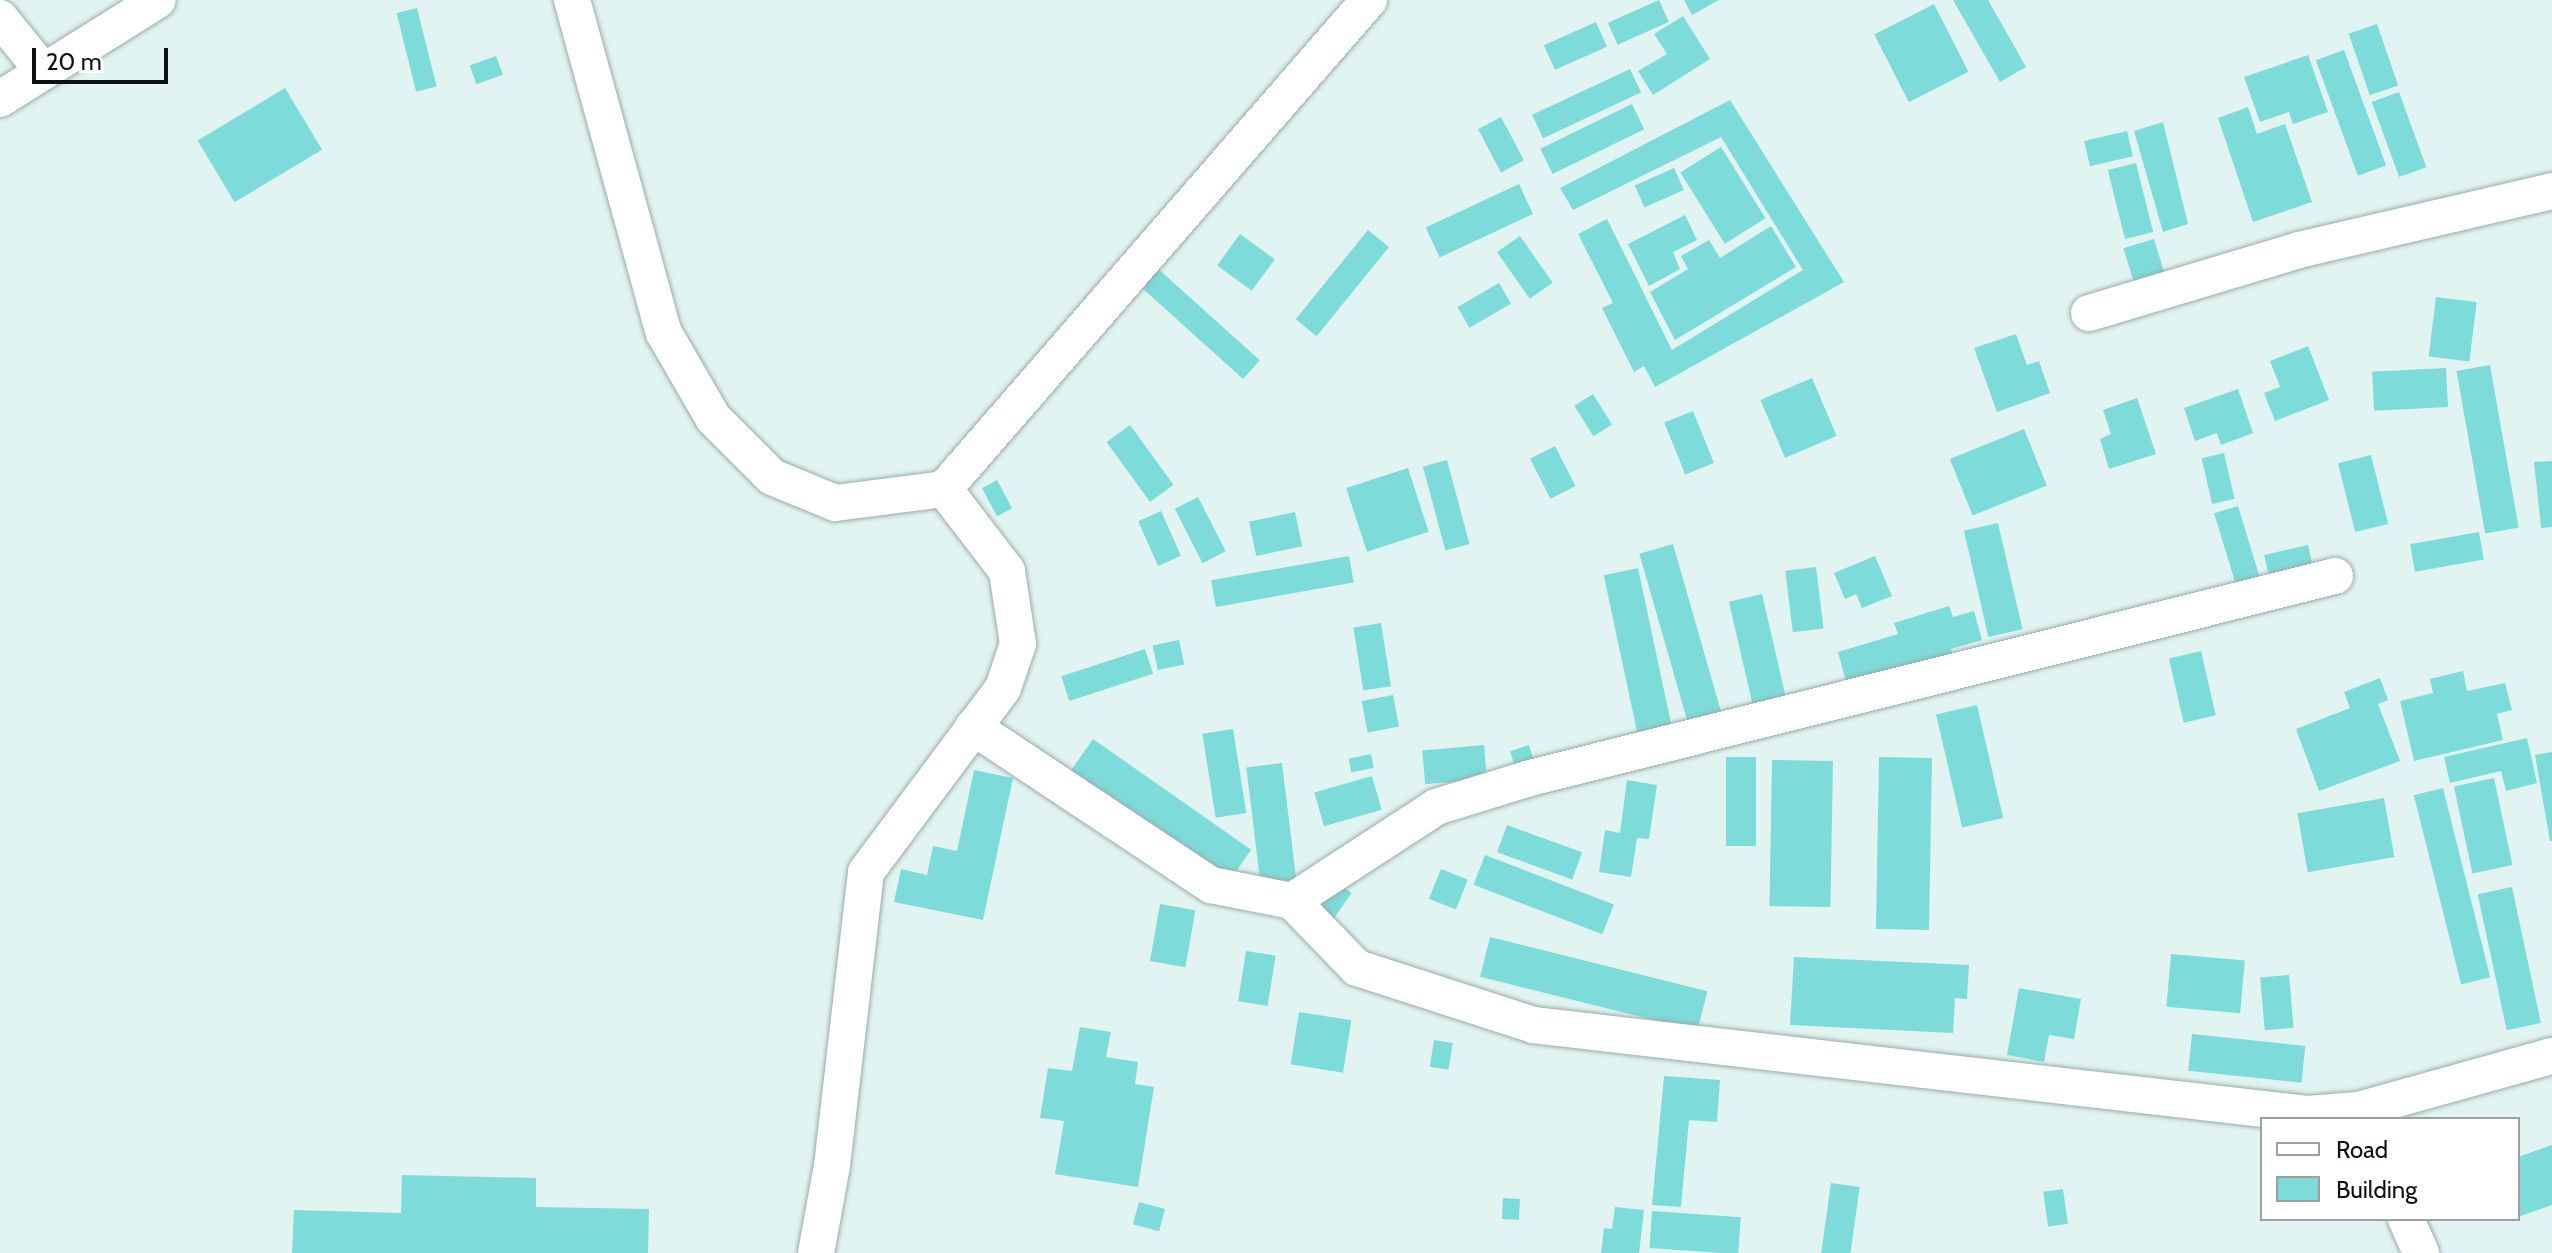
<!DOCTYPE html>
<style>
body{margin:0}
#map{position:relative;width:2552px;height:1253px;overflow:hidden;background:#e1f4f2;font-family:Cabin,sans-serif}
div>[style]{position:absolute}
.building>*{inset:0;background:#7ddcd9;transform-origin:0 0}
.roads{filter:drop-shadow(0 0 2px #9aabaa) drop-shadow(0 0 2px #9aabaa)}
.street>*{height:36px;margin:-18px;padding:0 18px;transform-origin:18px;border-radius:18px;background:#fff}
span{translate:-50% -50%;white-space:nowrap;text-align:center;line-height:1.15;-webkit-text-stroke:6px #fff;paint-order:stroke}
.legend{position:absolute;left:2260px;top:1117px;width:260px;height:104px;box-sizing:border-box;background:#fff;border:2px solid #9ea0a0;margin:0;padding:10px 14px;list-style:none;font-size:24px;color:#0c1212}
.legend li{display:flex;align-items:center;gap:16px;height:40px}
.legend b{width:40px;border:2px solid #9ea0a0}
.scale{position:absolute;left:32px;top:48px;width:136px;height:36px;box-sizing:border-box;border:4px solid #0c1212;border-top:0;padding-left:10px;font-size:24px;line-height:28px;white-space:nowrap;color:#0c1212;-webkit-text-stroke:6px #fff;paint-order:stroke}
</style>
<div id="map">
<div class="building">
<i style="left:1659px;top:0;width:24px;height:56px;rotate:66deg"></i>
<i style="clip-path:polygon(1684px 0,1719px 0,1692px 15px)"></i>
<i style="clip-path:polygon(1953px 0,1988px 0,2026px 67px,2000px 82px)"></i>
<i style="left:1934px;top:4px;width:76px;height:67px;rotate:63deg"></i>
<i style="left:417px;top:8px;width:81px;height:21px;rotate:76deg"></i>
<i style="clip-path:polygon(1683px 16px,1710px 59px,1653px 95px,1638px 71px,1667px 54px,1654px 34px)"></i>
<i style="left:1596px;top:22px;width:27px;height:57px;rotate:66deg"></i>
<i style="left:2377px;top:24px;width:65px;height:30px;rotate:71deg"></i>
<i style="left:2344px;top:50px;width:123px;height:30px;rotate:70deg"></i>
<i style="clip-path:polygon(2308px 55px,2328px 112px,2293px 124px,2289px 112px,2260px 122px,2244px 77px)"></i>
<i style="left:496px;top:56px;width:20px;height:28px;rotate:70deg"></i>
<i style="left:1630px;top:69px;width:26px;height:108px;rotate:65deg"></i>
<i style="left:285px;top:88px;width:72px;height:102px;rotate:59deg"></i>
<i style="left:2399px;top:92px;width:80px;height:29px;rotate:70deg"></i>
<i style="clip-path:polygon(1730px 100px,1844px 282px,1655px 387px,1644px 366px,1634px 372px,1602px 308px,1613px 303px,1578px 234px,1607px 219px,1672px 350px,1803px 270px,1721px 137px,1573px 210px,1560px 188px)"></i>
<i style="left:1632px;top:104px;width:28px;height:102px;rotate:64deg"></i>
<i style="clip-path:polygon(2248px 107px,2257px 134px,2285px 124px,2312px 202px,2253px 222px,2218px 118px)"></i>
<i style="left:1501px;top:117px;width:49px;height:26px;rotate:62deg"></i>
<i style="clip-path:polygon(2163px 122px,2188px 224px,2163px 232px,2134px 131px)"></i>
<i style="left:2127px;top:131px;width:26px;height:44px;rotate:77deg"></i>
<i style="left:1721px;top:147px;width:84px;height:48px;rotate:58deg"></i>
<i style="left:2136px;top:163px;width:71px;height:29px;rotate:76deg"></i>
<i style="left:1674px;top:168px;width:24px;height:43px;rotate:66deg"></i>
<i style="left:1519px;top:184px;width:33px;height:103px;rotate:65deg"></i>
<i style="clip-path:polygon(1685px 215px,1697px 240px,1673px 252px,1680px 269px,1649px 286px,1628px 244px)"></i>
<i style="clip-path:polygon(1771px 226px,1796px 267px,1675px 340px,1650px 292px,1688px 269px,1681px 256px,1709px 240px,1720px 258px)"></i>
<i style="left:1368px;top:230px;width:27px;height:115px;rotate:39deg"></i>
<i style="left:1240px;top:234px;width:43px;height:39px;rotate:36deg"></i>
<i style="left:1520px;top:236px;width:57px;height:28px;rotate:55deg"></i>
<i style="left:2154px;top:239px;width:34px;height:32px;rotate:73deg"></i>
<i style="left:1155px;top:266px;width:141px;height:25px;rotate:42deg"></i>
<i style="left:1499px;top:283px;width:24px;height:48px;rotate:60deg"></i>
<i style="left:2436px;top:297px;width:41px;height:60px;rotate:7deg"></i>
<i style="clip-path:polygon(2016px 334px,2027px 365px,2039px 361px,2050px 393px,1997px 412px,1974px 348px)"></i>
<i style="clip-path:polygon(2308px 346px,2329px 400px,2275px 421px,2264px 393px,2280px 387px,2270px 361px)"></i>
<i style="left:2490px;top:365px;width:165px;height:34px;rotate:80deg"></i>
<i style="left:2446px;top:368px;width:39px;height:74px;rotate:87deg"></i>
<i style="left:1812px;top:378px;width:63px;height:56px;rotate:67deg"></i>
<i style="clip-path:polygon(2238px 389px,2253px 433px,2221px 445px,2217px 433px,2195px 441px,2184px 408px)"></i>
<i style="left:1593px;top:394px;width:36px;height:22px;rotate:58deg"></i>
<i style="clip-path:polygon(2137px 398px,2156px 454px,2109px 469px,2100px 439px,2111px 434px,2103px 410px)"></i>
<i style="left:1693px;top:411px;width:56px;height:31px;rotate:68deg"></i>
<i style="left:1130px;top:425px;width:74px;height:29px;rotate:54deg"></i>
<i style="left:2024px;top:429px;width:61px;height:80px;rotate:68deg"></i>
<i style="left:1555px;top:446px;width:45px;height:28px;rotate:63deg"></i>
<i style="left:2224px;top:453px;width:47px;height:23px;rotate:77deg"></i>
<i style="left:2371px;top:455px;width:71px;height:34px;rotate:76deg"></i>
<i style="left:1447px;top:460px;width:87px;height:25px;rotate:75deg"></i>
<i style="clip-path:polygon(2552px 461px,2552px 527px,2541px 528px,2534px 462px)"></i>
<i style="left:1408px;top:468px;width:67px;height:65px;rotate:72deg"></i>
<i style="left:997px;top:480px;width:32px;height:17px;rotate:62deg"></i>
<i style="left:1198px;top:497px;width:61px;height:26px;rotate:63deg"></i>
<i style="left:2238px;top:506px;width:77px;height:25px;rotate:73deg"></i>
<i style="left:1161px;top:511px;width:49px;height:25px;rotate:66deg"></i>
<i style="left:1295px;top:512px;width:35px;height:47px;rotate:78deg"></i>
<i style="left:1998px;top:523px;width:109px;height:35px;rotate:77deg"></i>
<i style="left:2479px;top:532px;width:28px;height:70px;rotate:80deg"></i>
<i style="left:1673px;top:544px;width:183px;height:35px;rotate:74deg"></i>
<i style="left:2308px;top:545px;width:28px;height:45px;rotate:77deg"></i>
<i style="left:1349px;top:556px;width:27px;height:140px;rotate:80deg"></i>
<i style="clip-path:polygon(1875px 556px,1892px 596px,1862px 608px,1856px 594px,1845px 599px,1834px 573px)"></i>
<i style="left:1816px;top:567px;width:62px;height:31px;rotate:83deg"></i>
<i style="left:1638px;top:568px;width:168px;height:35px;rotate:78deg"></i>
<i style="left:1762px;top:594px;width:110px;height:34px;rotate:77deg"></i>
<i style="clip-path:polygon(1949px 606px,1953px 617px,1974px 611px,1982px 640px,1951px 649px,1953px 656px,1846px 681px,1838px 652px,1898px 634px,1894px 623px)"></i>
<i style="left:1381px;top:623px;width:64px;height:28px;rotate:81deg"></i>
<i style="left:1179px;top:640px;width:25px;height:27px;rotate:78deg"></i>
<i style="left:1145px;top:649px;width:26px;height:88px;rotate:72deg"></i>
<i style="left:2201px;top:651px;width:66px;height:33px;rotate:77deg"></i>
<i style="clip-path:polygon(2463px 671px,2467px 691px,2505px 683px,2512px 710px,2497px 714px,2503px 740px,2414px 761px,2400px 701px,2433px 693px,2430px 679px)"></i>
<i style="clip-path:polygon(2380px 678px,2388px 700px,2378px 704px,2400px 761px,2319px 791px,2296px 729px,2350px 708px,2344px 692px)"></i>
<i style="left:1393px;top:695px;width:32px;height:32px;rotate:79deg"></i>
<i style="left:1977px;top:705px;width:116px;height:42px;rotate:77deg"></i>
<i style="left:1233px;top:729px;width:85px;height:31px;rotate:81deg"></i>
<i style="clip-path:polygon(2527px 738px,2537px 783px,2506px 791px,2501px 771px,2450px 783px,2444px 757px)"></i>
<i style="left:1093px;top:739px;width:193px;height:39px;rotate:35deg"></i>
<i style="left:1484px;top:745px;width:34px;height:62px;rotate:85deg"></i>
<i style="left:1529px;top:745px;width:20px;height:20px;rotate:72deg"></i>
<i style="clip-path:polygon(2552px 752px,2552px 841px,2550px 841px,2535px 755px)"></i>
<i style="left:1371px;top:754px;width:14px;height:23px;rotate:78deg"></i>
<i style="left:1726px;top:757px;width:30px;height:89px"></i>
<i style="left:1879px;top:757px;width:53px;height:172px;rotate:1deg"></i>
<i style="left:1772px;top:760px;width:61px;height:146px;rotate:1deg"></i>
<i style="left:1282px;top:763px;width:117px;height:36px;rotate:83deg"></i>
<i style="clip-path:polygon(974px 770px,1013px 778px,983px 920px,894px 902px,901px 869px,927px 875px,933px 846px,957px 851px)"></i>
<i style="left:1372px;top:776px;width:35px;height:60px;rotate:74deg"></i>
<i style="left:2494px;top:778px;width:89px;height:41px;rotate:78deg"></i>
<i style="clip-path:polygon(1627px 780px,1657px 785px,1649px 839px,1637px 838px,1631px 877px,1599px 872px,1605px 830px,1620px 833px)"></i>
<i style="left:2443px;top:788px;width:195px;height:30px;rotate:76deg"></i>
<i style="left:2384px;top:798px;width:60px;height:88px;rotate:80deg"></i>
<i style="left:1507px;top:825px;width:80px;height:29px;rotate:20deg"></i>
<i style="left:1485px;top:855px;width:138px;height:32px;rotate:21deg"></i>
<i style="left:1441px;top:869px;width:29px;height:32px;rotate:22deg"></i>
<i style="left:1336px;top:882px;width:19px;height:40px;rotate:35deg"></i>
<i style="left:2512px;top:887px;width:139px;height:35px;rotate:78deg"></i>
<i style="left:1160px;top:904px;width:36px;height:58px;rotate:10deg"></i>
<i style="left:1490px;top:937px;width:224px;height:41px;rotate:14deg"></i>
<i style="left:1246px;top:951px;width:30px;height:51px;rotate:9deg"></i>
<i style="left:2171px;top:954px;width:74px;height:53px;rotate:5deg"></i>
<i style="clip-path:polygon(1794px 957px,1969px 965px,1967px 999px,1955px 998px,1953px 1033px,1790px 1025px)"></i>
<i style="left:2289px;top:975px;width:53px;height:29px;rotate:85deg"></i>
<i style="clip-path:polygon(2019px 988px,2081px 999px,2074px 1039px,2049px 1035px,2044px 1062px,2007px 1055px)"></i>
<i style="left:1299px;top:1012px;width:53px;height:53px;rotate:9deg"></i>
<i style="clip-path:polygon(1080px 1027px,1111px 1032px,1106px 1057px,1138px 1062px,1135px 1084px,1154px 1087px,1138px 1187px,1055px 1174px,1064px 1121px,1040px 1118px,1048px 1068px,1072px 1071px)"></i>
<i style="left:2192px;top:1034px;width:114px;height:37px;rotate:6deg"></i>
<i style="left:1434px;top:1040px;width:19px;height:27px;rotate:9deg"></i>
<i style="clip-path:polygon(1664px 1076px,1720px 1080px,1717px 1122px,1689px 1120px,1681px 1207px,1652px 1205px)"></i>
<i style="clip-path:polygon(2552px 1145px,2552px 1205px,2518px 1217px,2518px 1157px)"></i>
<i style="clip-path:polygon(402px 1175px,536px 1178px,536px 1207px,649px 1209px,648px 1253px,292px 1253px,294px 1210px,401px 1213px)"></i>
<i style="left:1831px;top:1183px;width:29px;height:71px;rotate:8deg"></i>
<i style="left:2063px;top:1189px;width:35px;height:20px;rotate:82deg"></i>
<i style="left:1503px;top:1198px;width:17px;height:21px;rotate:3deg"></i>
<i style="left:1139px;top:1202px;width:27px;height:23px;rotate:15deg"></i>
<i style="clip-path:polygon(1615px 1207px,1644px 1210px,1639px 1253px,1601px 1253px,1604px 1228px,1612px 1229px)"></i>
<i style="left:1652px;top:1211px;width:89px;height:37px;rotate:4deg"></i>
</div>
<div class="roads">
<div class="street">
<i style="left:572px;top:0;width:345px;rotate:74.6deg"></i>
<i style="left:664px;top:333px;width:98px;rotate:60deg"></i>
<i style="left:713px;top:418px;width:83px;rotate:45deg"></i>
<i style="left:772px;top:477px;width:68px;rotate:22.4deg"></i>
<i style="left:835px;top:503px;width:110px;rotate:-7.3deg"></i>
<i style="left:944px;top:489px;width:648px;rotate:-49.01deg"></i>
<i style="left:0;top:18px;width:68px;rotate:50.9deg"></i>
<i style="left:0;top:99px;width:186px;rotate:-32.1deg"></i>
<i style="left:2089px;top:313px;width:219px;rotate:-16.7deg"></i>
<i style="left:2299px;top:250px;width:260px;rotate:-13.1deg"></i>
<i style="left:973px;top:727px;width:286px;rotate:33.6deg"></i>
<i style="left:1211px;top:885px;width:83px;rotate:11.2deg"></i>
<i style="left:1292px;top:901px;width:93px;rotate:45.9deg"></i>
<i style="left:1357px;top:968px;width:185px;rotate:17.9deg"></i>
<i style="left:1533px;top:1025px;width:779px;rotate:6.56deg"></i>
<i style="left:2307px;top:1114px;width:51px;rotate:-4.5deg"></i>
<i style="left:2358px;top:1110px;width:201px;rotate:-15.6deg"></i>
<i style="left:1292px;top:901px;width:172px;rotate:-33.1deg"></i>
<i style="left:1436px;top:807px;width:98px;rotate:-17.1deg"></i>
<i style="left:1530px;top:778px;width:830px;rotate:-14.09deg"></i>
<i style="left:2406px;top:1219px;width:37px;rotate:66deg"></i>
<i style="left:816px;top:1253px;width:88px;rotate:-79.6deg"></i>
<i style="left:832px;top:1166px;width:296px;rotate:-83.4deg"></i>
<i style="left:866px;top:872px;width:229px;rotate:-53.3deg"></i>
<i style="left:1003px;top:688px;width:46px;rotate:-71.2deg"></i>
<i style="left:1018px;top:644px;width:74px;rotate:-98.6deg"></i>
<i style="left:1007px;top:571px;width:103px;rotate:-127.5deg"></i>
</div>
</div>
<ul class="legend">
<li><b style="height:10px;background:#fff"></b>Road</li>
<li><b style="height:22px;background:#7ddcd9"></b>Building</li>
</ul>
<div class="scale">20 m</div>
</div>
